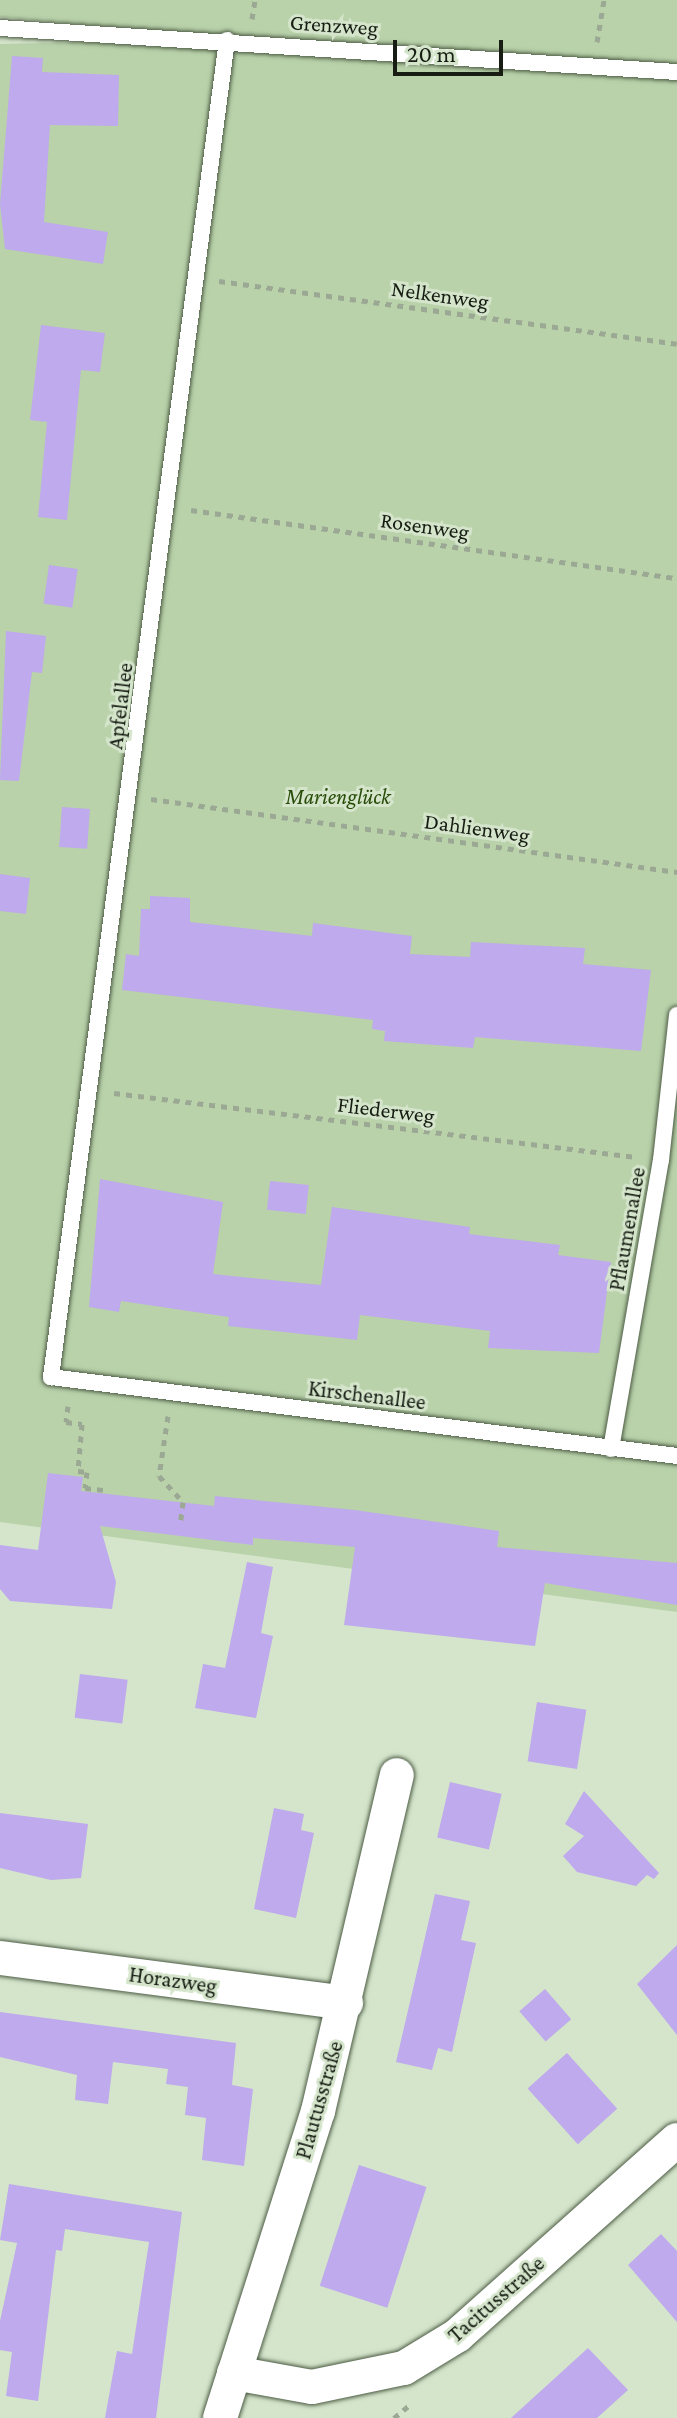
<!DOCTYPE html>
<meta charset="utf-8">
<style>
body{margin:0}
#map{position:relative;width:677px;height:2418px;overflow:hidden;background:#d4e5cb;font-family:"Crimson Pro",serif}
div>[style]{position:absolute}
.green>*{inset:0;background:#b9d2aa}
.building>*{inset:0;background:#beaaec;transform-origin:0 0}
.path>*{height:5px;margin-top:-2.5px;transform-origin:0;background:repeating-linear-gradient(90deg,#9ba994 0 6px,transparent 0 12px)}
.roads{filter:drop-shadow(0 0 2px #4d5c45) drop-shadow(0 0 2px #4d5c45)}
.lane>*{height:16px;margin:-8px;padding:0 8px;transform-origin:8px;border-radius:8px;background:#fff}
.street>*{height:34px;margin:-17px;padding:0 17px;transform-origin:17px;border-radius:17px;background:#fff}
span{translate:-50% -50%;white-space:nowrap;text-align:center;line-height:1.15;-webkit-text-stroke:6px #d4e5cb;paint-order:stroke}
.street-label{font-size:22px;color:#171d13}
.park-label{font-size:22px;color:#294c09;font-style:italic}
.scale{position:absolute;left:393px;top:40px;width:110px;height:36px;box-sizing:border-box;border:4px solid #171d13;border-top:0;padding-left:10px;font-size:24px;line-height:28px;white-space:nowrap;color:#171d13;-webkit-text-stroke:6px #d4e5cb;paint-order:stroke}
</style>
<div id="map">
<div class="green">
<i style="clip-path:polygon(0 0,677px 0,677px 1612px,0 1522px,0 44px,236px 39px,0 17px)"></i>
</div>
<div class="building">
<i style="clip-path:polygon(12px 56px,43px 58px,42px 72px,119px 75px,118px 126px,50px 125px,44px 222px,108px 232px,103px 264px,5px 249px,0 204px)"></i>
<i style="clip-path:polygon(41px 325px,105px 333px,100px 372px,81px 370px,67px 520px,38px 517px,47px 422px,30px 420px)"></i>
<i style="left:49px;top:565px;width:29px;height:39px;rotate:8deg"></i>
<i style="clip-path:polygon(6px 631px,46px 636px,42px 673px,32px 672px,19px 781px,0 780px)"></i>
<i style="left:62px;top:807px;width:28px;height:40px;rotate:4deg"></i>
<i style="clip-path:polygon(0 874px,30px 878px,26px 914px,0 911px)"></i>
<i style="clip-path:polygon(150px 896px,190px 898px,190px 922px,312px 936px,313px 923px,412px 936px,410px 954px,470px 957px,471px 942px,585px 948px,583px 964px,651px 970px,641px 1051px,475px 1037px,473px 1048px,384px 1041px,385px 1031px,372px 1029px,373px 1020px,122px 990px,126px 954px,139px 956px,141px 909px,150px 909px)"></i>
<i style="clip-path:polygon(100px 1179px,223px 1202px,213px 1274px,321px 1285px,332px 1207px,470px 1227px,469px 1234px,560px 1245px,558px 1255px,611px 1262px,599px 1353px,488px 1348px,490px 1331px,360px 1315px,357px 1340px,228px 1326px,229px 1317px,121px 1301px,119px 1312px,89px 1307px)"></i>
<i style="left:270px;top:1181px;width:39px;height:29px;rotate:6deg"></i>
<i style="clip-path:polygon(48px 1473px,83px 1477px,81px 1491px,214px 1506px,215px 1496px,355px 1510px,499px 1531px,497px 1547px,677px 1563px,677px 1605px,545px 1583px,535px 1646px,344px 1625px,355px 1547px,253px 1538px,253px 1545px,100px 1526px,116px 1582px,112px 1609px,10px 1601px,0 1589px,0 1545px,38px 1550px)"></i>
<i style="clip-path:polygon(247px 1562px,273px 1567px,261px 1633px,273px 1636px,256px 1718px,195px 1708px,203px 1664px,225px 1668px)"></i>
<i style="left:80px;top:1674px;width:48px;height:44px;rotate:7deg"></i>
<i style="left:537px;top:1702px;width:50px;height:60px;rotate:9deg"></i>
<i style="left:450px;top:1782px;width:53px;height:57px;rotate:13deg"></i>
<i style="clip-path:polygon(584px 1791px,659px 1873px,654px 1879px,647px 1875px,636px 1886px,577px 1872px,563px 1856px,584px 1836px,565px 1824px)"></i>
<i style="clip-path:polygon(274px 1808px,304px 1814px,301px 1830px,314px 1833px,296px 1918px,254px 1909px)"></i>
<i style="clip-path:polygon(0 1813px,88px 1824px,81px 1878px,51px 1880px,0 1868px)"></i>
<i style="clip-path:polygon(435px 1894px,470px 1901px,461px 1940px,476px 1943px,452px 2052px,438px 2048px,432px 2070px,396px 2062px)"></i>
<i style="clip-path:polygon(677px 1945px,677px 2035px,637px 1984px)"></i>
<i style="left:545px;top:1989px;width:40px;height:34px;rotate:49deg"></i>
<i style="clip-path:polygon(0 2012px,236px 2043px,232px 2085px,253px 2089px,244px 2166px,202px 2160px,206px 2118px,185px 2115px,188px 2087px,166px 2084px,168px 2069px,113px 2062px,108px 2104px,75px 2100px,77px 2075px,0 2057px)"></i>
<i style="left:567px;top:2053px;width:75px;height:53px;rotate:48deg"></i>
<i style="left:359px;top:2165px;width:71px;height:127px;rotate:18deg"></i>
<i style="clip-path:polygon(9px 2184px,182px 2212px,156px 2418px,105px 2418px,117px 2351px,132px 2354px,149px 2242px,65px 2229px,62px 2251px,56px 2250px,38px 2401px,6px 2396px,12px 2352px,0 2350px,0 2321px,17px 2243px,0 2240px)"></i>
<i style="clip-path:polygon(661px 2234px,677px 2251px,677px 2322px,628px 2265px)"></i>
<i style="clip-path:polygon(588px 2348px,628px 2390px,597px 2418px,511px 2418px)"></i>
</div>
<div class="path">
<i style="left:252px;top:19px;width:19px;rotate:-81deg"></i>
<i style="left:597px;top:42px;width:43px;rotate:-80.5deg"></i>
<i style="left:219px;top:281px;width:462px;rotate:7.8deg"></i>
<i style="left:191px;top:510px;width:491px;rotate:8deg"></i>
<i style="left:151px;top:799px;width:531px;rotate:7.9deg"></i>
<i style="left:114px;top:1093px;width:526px;rotate:6.99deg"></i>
<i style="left:68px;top:1406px;width:16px;rotate:97deg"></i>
<i style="left:66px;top:1422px;width:16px;rotate:7deg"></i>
<i style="left:82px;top:1424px;width:47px;rotate:94.9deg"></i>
<i style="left:78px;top:1471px;width:9px;rotate:6deg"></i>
<i style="left:87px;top:1472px;width:16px;rotate:97deg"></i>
<i style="left:85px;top:1488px;width:18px;rotate:6deg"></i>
<i style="left:168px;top:1416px;width:61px;rotate:98.5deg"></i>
<i style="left:159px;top:1476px;width:35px;rotate:47deg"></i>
<i style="left:183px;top:1502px;width:23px;rotate:97deg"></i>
<i style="left:394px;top:2418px;width:23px;rotate:-40deg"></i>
</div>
<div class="roads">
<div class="lane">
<i style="left:0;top:28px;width:678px;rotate:3.72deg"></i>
<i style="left:227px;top:40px;width:1349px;rotate:97.5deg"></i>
<i style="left:51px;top:1377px;width:631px;rotate:7.19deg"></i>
<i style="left:611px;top:1449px;width:293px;rotate:-80.2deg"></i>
<i style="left:661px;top:1160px;width:146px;rotate:-83.7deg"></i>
</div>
<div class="street">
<i style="left:0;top:1958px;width:349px;rotate:7.4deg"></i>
<i style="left:234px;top:2373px;width:79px;rotate:10.2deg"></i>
<i style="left:312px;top:2387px;width:94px;rotate:-11.7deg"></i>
<i style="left:404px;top:2368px;width:63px;rotate:-31.4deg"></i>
<i style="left:458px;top:2335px;width:293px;rotate:-41.7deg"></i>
<i style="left:220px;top:2418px;width:322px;rotate:-72.3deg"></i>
<i style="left:318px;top:2111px;width:345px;rotate:-76.8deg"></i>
</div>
</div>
<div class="street-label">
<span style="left:334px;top:25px;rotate:4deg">Grenzweg</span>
<span style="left:440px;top:295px;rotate:8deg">Nelkenweg</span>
<span style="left:425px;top:526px;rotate:8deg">Rosenweg</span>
<span style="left:120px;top:706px;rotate:-83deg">Apfelallee</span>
<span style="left:477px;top:828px;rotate:8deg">Dahlienweg</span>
<span style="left:386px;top:1110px;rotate:7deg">Fliederweg</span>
<span style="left:627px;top:1229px;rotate:-80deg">Pflaumenallee</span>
<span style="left:367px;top:1395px;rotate:7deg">Kirschenallee</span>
<span style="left:173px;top:1980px;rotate:8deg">Horazweg</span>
<span style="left:319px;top:2100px;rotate:-74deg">Plautusstraße</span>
<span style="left:496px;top:2299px;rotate:-41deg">Tacitusstraße</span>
</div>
<div class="park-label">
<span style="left:338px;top:797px">Marienglück</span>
</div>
<div class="scale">20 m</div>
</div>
